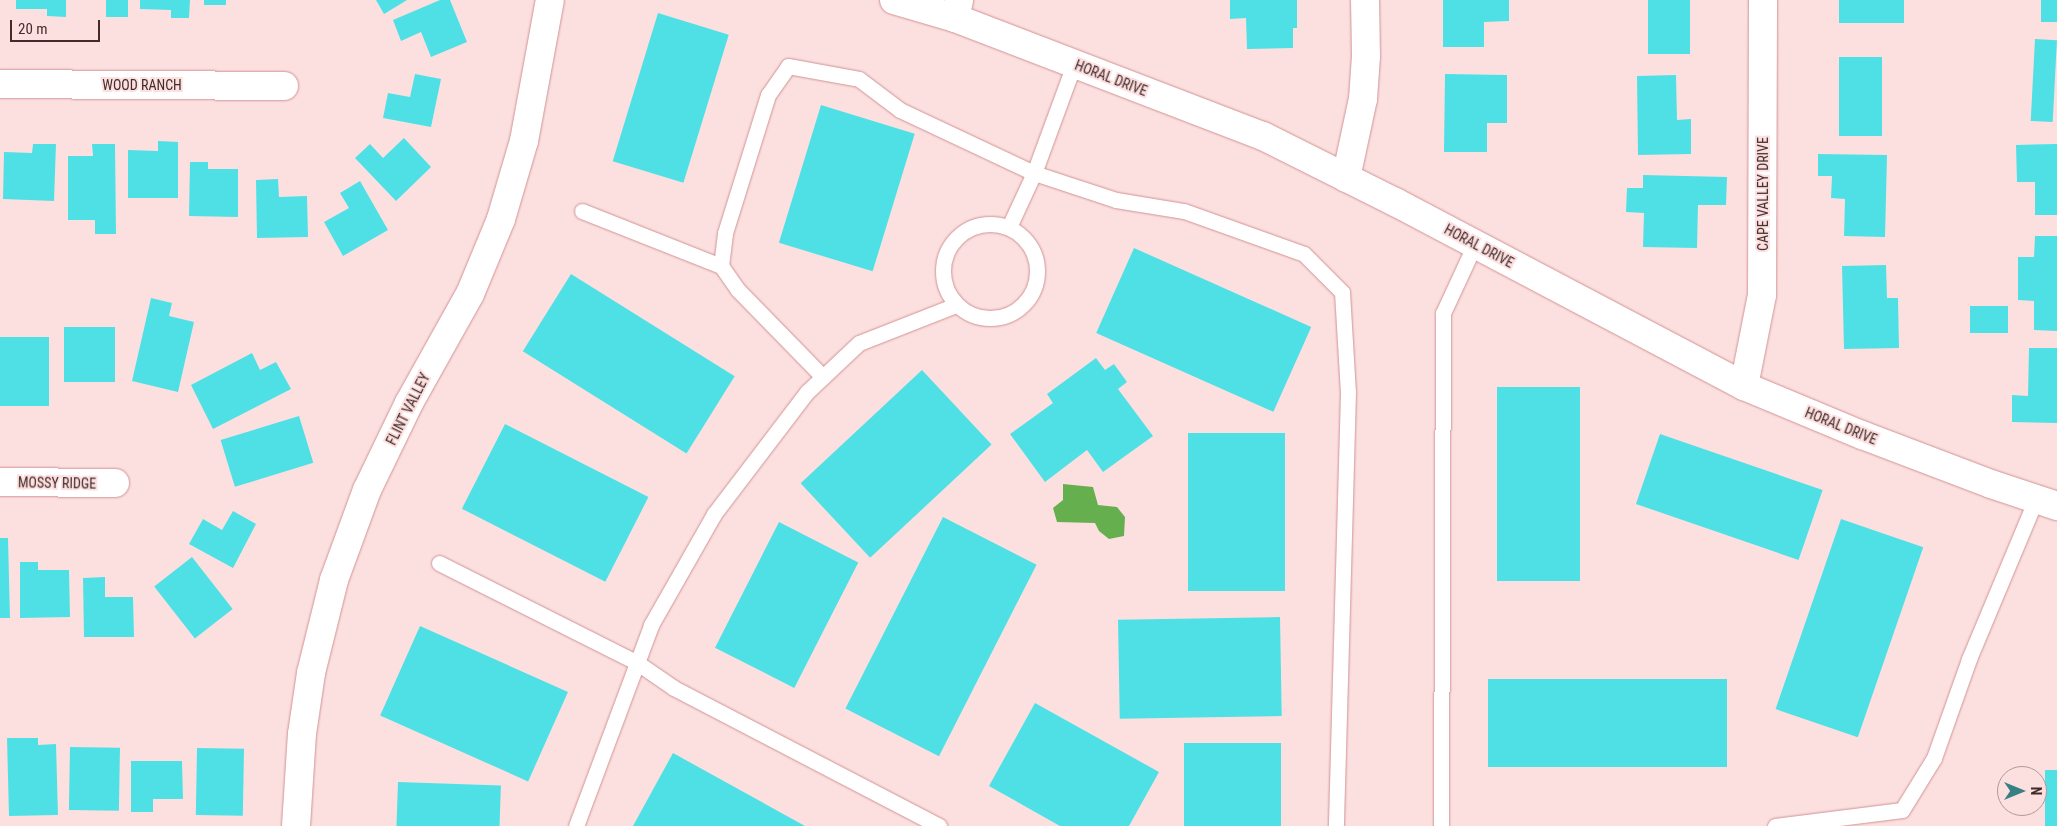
<!DOCTYPE html>
<style>
body{margin:0}
#map{position:relative;width:2057px;height:826px;overflow:hidden;background:#fce0e0;font-family:"Roboto Condensed",sans-serif}
div>[style]{position:absolute}
.water>*{inset:0;background:#66af4e}
.building>*{inset:0;background:#4fe0e5;transform-origin:0 0}
.roads{filter:drop-shadow(0 0 1px #d29393) drop-shadow(0 0 1px #d29393)}
.service>*{height:15px;margin:-7.5px;padding:0 7.5px;transform-origin:7.5px;border-radius:7.5px;background:#fff}
.service>.ring{margin:-7.5px;padding:0;box-sizing:content-box;background:none;border:15px solid #fff;border-radius:50%}
.minor>*{height:28px;margin:-14px;padding:0 14px;transform-origin:14px;border-radius:14px;background:#fff}
.tertiary>*{height:28px;margin:-14px;padding:0 14px;transform-origin:14px;border-radius:14px;background:#fff}
span{translate:-50% -50%;white-space:nowrap;text-align:center;line-height:1.15;-webkit-text-stroke:4px #fce0e0;paint-order:stroke}
.street-label{font-size:14px;color:#442b2b}
.north{position:absolute;left:1997px;top:766px;width:50px;height:50px;box-sizing:border-box;background:#fce0e0;border:1px solid #b29898;border-radius:50%;rotate:90deg;font-size:14px;font-weight:700;line-height:20px;text-align:center;color:#442b2b}
.north::after{content:'';display:block;margin:auto;width:18px;height:22px;background:#378083;clip-path:polygon(50% 0,100% 100%,50% 72%,0 100%)}
.scale{position:absolute;left:10px;top:20px;width:90px;height:22px;box-sizing:border-box;border:2px solid #442b2b;border-top:0;padding-left:6px;font-size:15px;line-height:18px;white-space:nowrap;color:#442b2b;-webkit-text-stroke:4px #fce0e0;paint-order:stroke}
</style>
<div id="map">
<div class="water">
<i style="clip-path:polygon(1063px 484px,1093px 487px,1098px 505px,1117px 507px,1125px 517px,1124px 536px,1109px 539px,1099px 531px,1095px 523px,1057px 522px,1053px 508px,1063px 500px)"></i>
</div>
<div class="building">
<i style="clip-path:polygon(16px 0,66px 0,66px 17px,47px 16px,47px 9px,16px 9px)"></i>
<i style="left:106px;top:0;width:22px;height:17px"></i>
<i style="clip-path:polygon(140px 0,190px 0,189px 18px,171px 18px,171px 10px,140px 9px)"></i>
<i style="left:204px;top:0;width:22px;height:5px"></i>
<i style="clip-path:polygon(376px 0,407px 0,384px 14px)"></i>
<i style="clip-path:polygon(440px 0,450px 0,467px 42px,431px 57px,421px 32px,401px 41px,393px 20px)"></i>
<i style="clip-path:polygon(1230px 0,1297px 0,1297px 28px,1293px 28px,1293px 48px,1247px 49px,1246px 18px,1230px 19px)"></i>
<i style="clip-path:polygon(1443px 0,1509px 0,1509px 21px,1484px 22px,1484px 47px,1443px 47px)"></i>
<i style="left:1648px;top:0;width:42px;height:54px"></i>
<i style="left:1839px;top:0;width:65px;height:23px"></i>
<i style="left:2041px;top:0;width:16px;height:22px"></i>
<i style="left:658px;top:13px;width:74px;height:155px;rotate:17deg"></i>
<i style="left:2035px;top:39px;width:22px;height:82px;rotate:3deg"></i>
<i style="left:1839px;top:57px;width:43px;height:79px"></i>
<i style="clip-path:polygon(415px 74px,441px 79px,431px 127px,383px 118px,388px 93px,410px 97px)"></i>
<i style="clip-path:polygon(1445px 74px,1507px 75px,1507px 123px,1487px 123px,1487px 152px,1444px 152px)"></i>
<i style="clip-path:polygon(1676px 75px,1677px 120px,1691px 119px,1691px 154px,1638px 155px,1637px 76px)"></i>
<i style="left:821px;top:105px;width:98px;height:144px;rotate:17deg"></i>
<i style="clip-path:polygon(404px 138px,431px 167px,396px 201px,355px 158px,370px 144px,383px 158px)"></i>
<i style="clip-path:polygon(158px 141px,178px 142px,178px 198px,128px 198px,128px 150px,158px 151px)"></i>
<i style="clip-path:polygon(33px 144px,56px 144px,54px 201px,3px 199px,4px 152px,32px 153px)"></i>
<i style="clip-path:polygon(92px 144px,115px 144px,116px 234px,95px 234px,95px 220px,68px 220px,68px 156px,93px 156px)"></i>
<i style="clip-path:polygon(2057px 144px,2057px 215px,2035px 215px,2035px 182px,2017px 182px,2016px 145px)"></i>
<i style="clip-path:polygon(1818px 154px,1887px 155px,1885px 237px,1844px 236px,1845px 199px,1831px 198px,1832px 176px,1818px 176px)"></i>
<i style="clip-path:polygon(190px 162px,208px 162px,208px 169px,238px 169px,238px 217px,189px 216px)"></i>
<i style="clip-path:polygon(1643px 175px,1727px 177px,1726px 205px,1698px 205px,1697px 248px,1643px 247px,1644px 213px,1626px 212px,1627px 188px,1643px 188px)"></i>
<i style="clip-path:polygon(278px 179px,279px 197px,307px 196px,308px 237px,257px 238px,256px 180px)"></i>
<i style="clip-path:polygon(360px 181px,388px 230px,343px 256px,324px 222px,349px 208px,340px 193px)"></i>
<i style="clip-path:polygon(2035px 236px,2057px 236px,2057px 331px,2034px 330px,2034px 301px,2018px 300px,2018px 257px,2034px 257px)"></i>
<i style="left:1134px;top:248px;width:194px;height:93px;rotate:24deg"></i>
<i style="clip-path:polygon(1886px 265px,1887px 298px,1898px 298px,1899px 348px,1844px 349px,1842px 266px)"></i>
<i style="left:571px;top:274px;width:193px;height:91px;rotate:32deg"></i>
<i style="clip-path:polygon(151px 298px,172px 303px,169px 316px,194px 322px,178px 392px,132px 381px)"></i>
<i style="left:1970px;top:306px;width:38px;height:27px"></i>
<i style="left:64px;top:327px;width:51px;height:55px"></i>
<i style="left:49px;top:337px;width:69px;height:49px;rotate:90deg"></i>
<i style="clip-path:polygon(2029px 348px,2057px 348px,2057px 423px,2012px 422px,2012px 395px,2028px 396px)"></i>
<i style="clip-path:polygon(252px 353px,260px 370px,276px 362px,291px 389px,213px 429px,191px 385px)"></i>
<i style="clip-path:polygon(1096px 358px,1105px 370px,1114px 364px,1127px 382px,1118px 389px,1153px 436px,1103px 472px,1087px 450px,1045px 482px,1010px 434px,1053px 403px,1047px 394px)"></i>
<i style="left:922px;top:370px;width:102px;height:166px;rotate:47deg"></i>
<i style="left:1497px;top:387px;width:83px;height:194px"></i>
<i style="left:299px;top:416px;width:49px;height:82px;rotate:73deg"></i>
<i style="left:505px;top:424px;width:161px;height:95px;rotate:27deg"></i>
<i style="left:1188px;top:433px;width:97px;height:158px"></i>
<i style="left:1660px;top:434px;width:172px;height:74px;rotate:19deg"></i>
<i style="clip-path:polygon(233px 511px,256px 524px,233px 568px,189px 544px,203px 519px,222px 530px)"></i>
<i style="left:943px;top:517px;width:105px;height:215px;rotate:27deg"></i>
<i style="left:1841px;top:519px;width:87px;height:201px;rotate:19deg"></i>
<i style="left:779px;top:522px;width:89px;height:141px;rotate:27deg"></i>
<i style="clip-path:polygon(0 538px,8px 538px,10px 618px,0 618px)"></i>
<i style="left:192px;top:557px;width:66px;height:48px;rotate:52deg"></i>
<i style="clip-path:polygon(20px 562px,38px 562px,38px 570px,69px 570px,70px 617px,20px 618px)"></i>
<i style="clip-path:polygon(105px 577px,105px 597px,133px 597px,134px 637px,84px 637px,83px 578px)"></i>
<i style="left:1280px;top:617px;width:99px;height:162px;rotate:89deg"></i>
<i style="left:420px;top:626px;width:162px;height:98px;rotate:24deg"></i>
<i style="left:1488px;top:679px;width:239px;height:88px"></i>
<i style="clip-path:polygon(1035px 703px,1159px 772px,1129px 826px,1060px 826px,989px 786px)"></i>
<i style="clip-path:polygon(7px 738px,38px 738px,38px 745px,56px 744px,58px 815px,9px 816px)"></i>
<i style="left:1184px;top:743px;width:97px;height:83px"></i>
<i style="left:70px;top:747px;width:50px;height:63px;rotate:1deg"></i>
<i style="left:197px;top:748px;width:47px;height:67px;rotate:1deg"></i>
<i style="clip-path:polygon(673px 753px,805px 826px,633px 826px)"></i>
<i style="clip-path:polygon(131px 761px,182px 761px,183px 799px,153px 799px,153px 812px,131px 812px)"></i>
<i style="left:2045px;top:770px;width:12px;height:56px"></i>
<i style="left:398px;top:782px;width:103px;height:44px;rotate:2deg"></i>
</div>
<div class="roads">
<div class="service">
<i style="left:582px;top:211px;width:149px;rotate:21.6deg"></i>
<i class="ring" style="left:943px;top:224px;width:79px;height:79px"></i>
<i style="left:1009px;top:227px;width:60px;rotate:-65.2deg"></i>
<i style="left:1034px;top:173px;width:116px;rotate:-69.8deg"></i>
<i style="left:823px;top:377px;width:122px;rotate:-134.3deg"></i>
<i style="left:738px;top:290px;width:29px;rotate:-125deg"></i>
<i style="left:721px;top:266px;width:33px;rotate:-83deg"></i>
<i style="left:725px;top:233px;width:145px;rotate:-72.7deg"></i>
<i style="left:768px;top:95px;width:35px;rotate:-55deg"></i>
<i style="left:788px;top:66px;width:72px;rotate:10.4deg"></i>
<i style="left:859px;top:79px;width:51px;rotate:37.1deg"></i>
<i style="left:900px;top:110px;width:148px;rotate:25.2deg"></i>
<i style="left:1034px;top:173px;width:86px;rotate:18.2deg"></i>
<i style="left:1116px;top:200px;width:69px;rotate:9.2deg"></i>
<i style="left:1184px;top:211px;width:127px;rotate:19.7deg"></i>
<i style="left:1304px;top:254px;width:54px;rotate:45deg"></i>
<i style="left:1342px;top:292px;width:100px;rotate:86.6deg"></i>
<i style="left:1348px;top:392px;width:434px;rotate:91.6deg"></i>
<i style="left:439px;top:563px;width:220px;rotate:26.7deg"></i>
<i style="left:636px;top:662px;width:46px;rotate:34.4deg"></i>
<i style="left:674px;top:688px;width:299px;rotate:27.5deg"></i>
<i style="left:576px;top:826px;width:215px;rotate:-69.5deg"></i>
<i style="left:651px;top:625px;width:128px;rotate:-60.4deg"></i>
<i style="left:714px;top:514px;width:153px;rotate:-52.7deg"></i>
<i style="left:807px;top:392px;width:71px;rotate:-43.3deg"></i>
<i style="left:859px;top:343px;width:104px;rotate:-21.4deg"></i>
<i style="left:1441px;top:826px;width:513px;rotate:-89.78deg"></i>
<i style="left:1443px;top:313px;width:76px;rotate:-65.1deg"></i>
<i style="left:1775px;top:826px;width:128px;rotate:-7.2deg"></i>
<i style="left:1902px;top:810px;width:61px;rotate:-58.4deg"></i>
<i style="left:1934px;top:758px;width:105px;rotate:-70.5deg"></i>
<i style="left:1969px;top:659px;width:173px;rotate:-67.3deg"></i>
</div>
<div class="minor">
<i style="left:955px;top:18px;width:18px;rotate:-77deg"></i>
<i style="left:0;top:84px;width:284px;rotate:0.4deg"></i>
<i style="left:1346px;top:178px;width:81px;rotate:-77.9deg"></i>
<i style="left:1363px;top:99px;width:43px;rotate:-86deg"></i>
<i style="left:1366px;top:56px;width:56px;rotate:-91deg"></i>
<i style="left:1744px;top:386px;width:93px;rotate:-78.8deg"></i>
<i style="left:1762px;top:295px;width:295px;rotate:-89.8deg"></i>
<i style="left:0;top:482px;width:115px;rotate:0.5deg"></i>
<i style="left:296px;top:826px;width:92px;rotate:-86.3deg"></i>
<i style="left:302px;top:734px;width:62px;rotate:-81.6deg"></i>
<i style="left:311px;top:673px;width:96px;rotate:-76.1deg"></i>
<i style="left:334px;top:580px;width:96px;rotate:-69.9deg"></i>
<i style="left:367px;top:490px;width:97px;rotate:-64.2deg"></i>
<i style="left:409px;top:403px;width:125px;rotate:-60.8deg"></i>
<i style="left:470px;top:294px;width:81px;rotate:-67.5deg"></i>
<i style="left:501px;top:219px;width:81px;rotate:-73.6deg"></i>
<i style="left:524px;top:141px;width:143px;rotate:-79.6deg"></i>
</div>
<div class="tertiary">
<i style="left:894px;top:0;width:64px;rotate:16.4deg"></i>
<i style="left:955px;top:18px;width:330px;rotate:21deg"></i>
<i style="left:1263px;top:136px;width:148px;rotate:26.6deg"></i>
<i style="left:1395px;top:202px;width:395px;rotate:27.8deg"></i>
<i style="left:1744px;top:386px;width:128px;rotate:22.6deg"></i>
<i style="left:1862px;top:435px;width:138px;rotate:20.8deg"></i>
<i style="left:1991px;top:484px;width:70px;rotate:18.4deg"></i>
</div>
</div>
<div class="street-label">
<span style="left:1111px;top:78px;rotate:21deg">HORAL DRIVE</span>
<span style="left:142px;top:85px">WOOD RANCH</span>
<span style="left:1763px;top:194px;rotate:-90deg">CAPE VALLEY DRIVE</span>
<span style="left:1479px;top:246px;rotate:28deg">HORAL DRIVE</span>
<span style="left:408px;top:409px;rotate:-63deg">FLINT VALLEY</span>
<span style="left:1841px;top:426px;rotate:22deg">HORAL DRIVE</span>
<span style="left:57px;top:483px;rotate:1deg">MOSSY RIDGE</span>
</div>
<div class="north">N</div>
<div class="scale">20 m</div>
</div>
